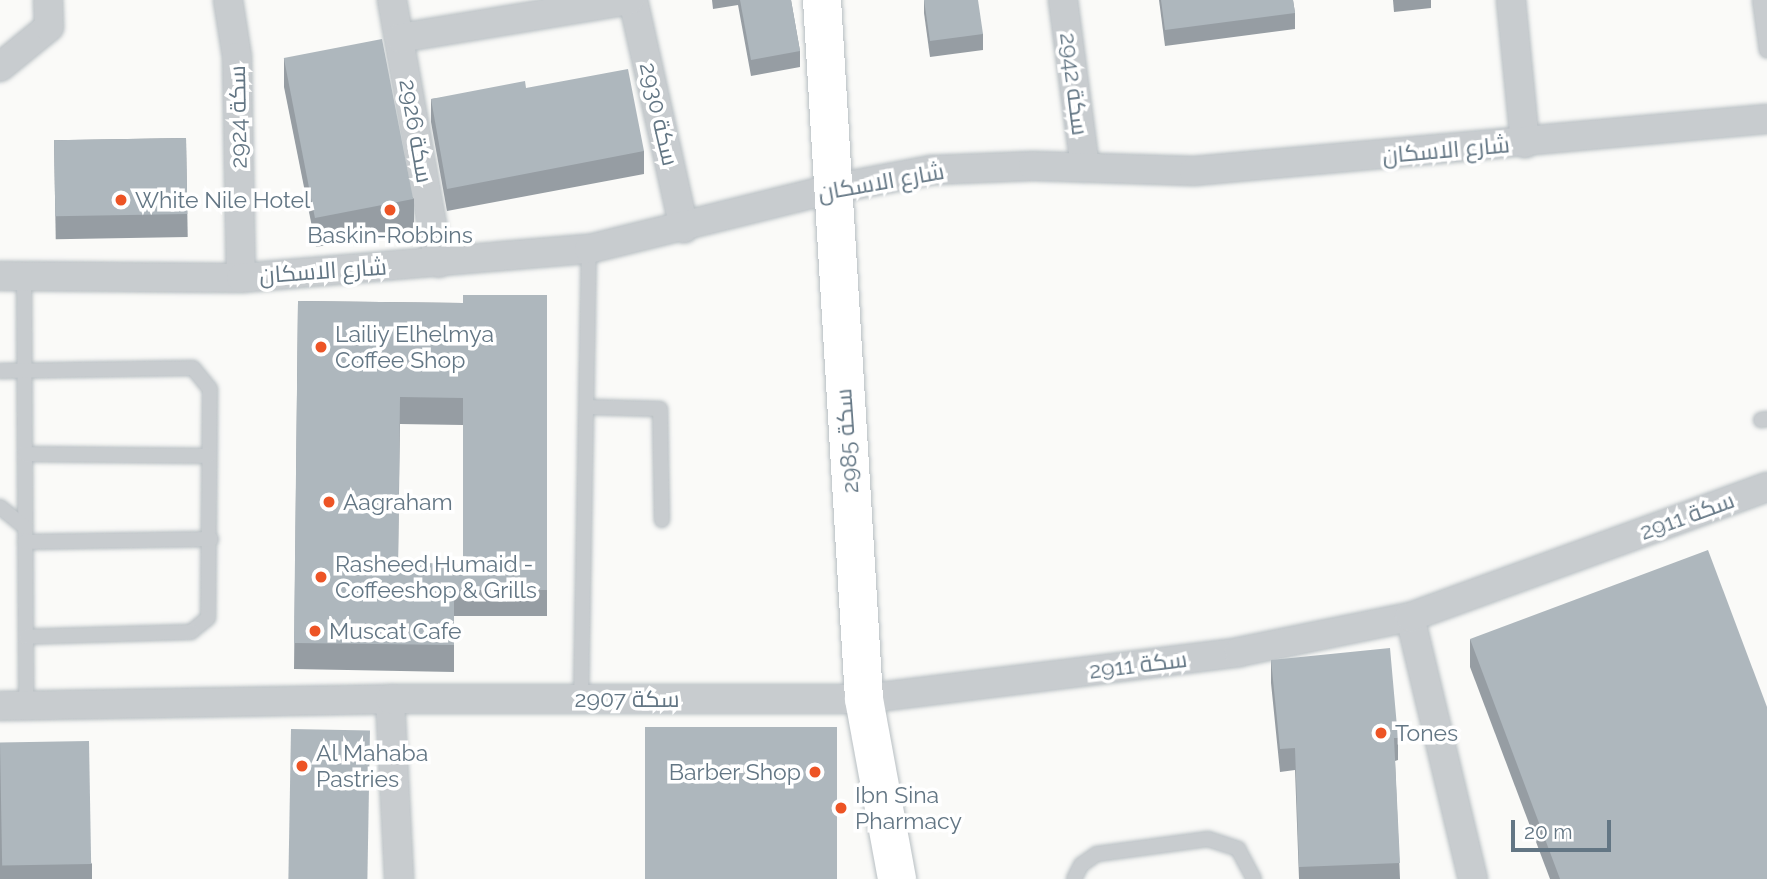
<!DOCTYPE html>
<meta charset="utf-8">
<style>
body{margin:0}
#map{position:relative;width:1767px;height:879px;overflow:hidden;background:#fafaf8;font-family:Raleway,Cairo,sans-serif}
div>[style]{position:absolute}
.roads{filter:drop-shadow(0 0 2px #b7bec2) drop-shadow(0 0 2px #b7bec2)}
.lane>*{height:14px;margin:-7px;padding:0 7px;transform-origin:7px;border-radius:7px;background:#c8cccf}
.street>*{height:28px;margin:-14px;padding:0 14px;transform-origin:14px;border-radius:14px;background:#c8cccf}
.secondary>*{height:38px;margin:-19px;padding:0 19px;transform-origin:19px;border-radius:19px;background:#fff}
.wall>*{inset:0;background:#969da3;transform-origin:0 0}
.building>*{inset:0;background:#aeb7bd;transform-origin:0 0}
.dots>*{width:19px;height:19px;translate:-50% -50%;box-sizing:border-box;border:4px solid #fff;border-radius:50%}
span{translate:-50% -50%;white-space:nowrap;text-align:center;line-height:1.15;-webkit-text-stroke:7px #fff;paint-order:stroke}
.street-label{font-size:23px;color:#637684}
.poi-label{font-size:23px;color:#637684}
.left{translate:0 -50%;text-align:left}
.right{translate:-100% -50%;text-align:right}
.scale{position:absolute;left:1511px;top:820px;width:100px;height:32px;box-sizing:border-box;border:4px solid #637684;border-top:0;padding-left:9px;font-size:21px;line-height:24px;white-space:nowrap;color:#637684;-webkit-text-stroke:5px #fff;paint-order:stroke}
</style>
<div id="map">
<div class="roads">
<div class="lane">
<i style="left:1760px;top:0;width:51px;rotate:82.2deg"></i>
<i style="left:24px;top:276px;width:429px;rotate:89.7deg"></i>
<i style="left:0;top:371px;width:193px;rotate:-0.9deg"></i>
<i style="left:193px;top:368px;width:27px;rotate:51deg"></i>
<i style="left:210px;top:389px;width:229px;rotate:90.5deg"></i>
<i style="left:208px;top:618px;width:22px;rotate:141deg"></i>
<i style="left:191px;top:632px;width:165px;rotate:178.3deg"></i>
<i style="left:587px;top:407px;width:73px;rotate:1.6deg"></i>
<i style="left:660px;top:409px;width:111px;rotate:89deg"></i>
<i style="left:1761px;top:420px;width:6px;rotate:-9deg"></i>
<i style="left:25px;top:454px;width:183px;rotate:0.6deg"></i>
<i style="left:0;top:507px;width:32px;rotate:39deg"></i>
<i style="left:25px;top:542px;width:186px;rotate:-0.9deg"></i>
<i style="left:581px;top:699px;width:450px;rotate:-89deg"></i>
<i style="left:1074px;top:879px;width:16px;rotate:-63deg"></i>
<i style="left:1081px;top:865px;width:19px;rotate:-35deg"></i>
<i style="left:1097px;top:854px;width:112px;rotate:-7.7deg"></i>
<i style="left:1208px;top:839px;width:32px;rotate:18deg"></i>
<i style="left:1238px;top:849px;width:34px;rotate:62deg"></i>
</div>
<div class="street">
<i style="left:228px;top:0;width:58px;rotate:81deg"></i>
<i style="left:237px;top:57px;width:221px;rotate:89deg"></i>
<i style="left:392px;top:0;width:267px;rotate:79.9deg"></i>
<i style="left:633px;top:0;width:234px;rotate:77.4deg"></i>
<i style="left:1063px;top:0;width:169px;rotate:82.5deg"></i>
<i style="left:1511px;top:0;width:144px;rotate:84.4deg"></i>
<i style="left:400px;top:38px;width:233px;rotate:-9.4deg"></i>
<i style="left:0;top:67px;width:63px;rotate:-39.2deg"></i>
<i style="left:49px;top:27px;width:27px;rotate:-92deg"></i>
<i style="left:0;top:276px;width:241px;rotate:0.5deg"></i>
<i style="left:241px;top:278px;width:349px;rotate:-4.8deg"></i>
<i style="left:589px;top:249px;width:249px;rotate:-13.9deg"></i>
<i style="left:831px;top:189px;width:103px;rotate:-10.7deg"></i>
<i style="left:932px;top:170px;width:101px;rotate:-2.3deg"></i>
<i style="left:1033px;top:166px;width:161px;rotate:1.8deg"></i>
<i style="left:1194px;top:171px;width:575px;rotate:-5.19deg"></i>
<i style="left:1410px;top:617px;width:269px;rotate:76.5deg"></i>
<i style="left:390px;top:699px;width:180px;rotate:87.1deg"></i>
<i style="left:0;top:706px;width:390px;rotate:-1deg"></i>
<i style="left:390px;top:699px;width:474px"></i>
<i style="left:864px;top:699px;width:378px;rotate:-7.1deg"></i>
<i style="left:1239px;top:652px;width:175px;rotate:-11.6deg"></i>
<i style="left:1410px;top:617px;width:380px;rotate:-20deg"></i>
</div>
<div class="secondary">
<i style="left:822px;top:0;width:700px;rotate:86.56deg"></i>
<i style="left:864px;top:699px;width:183px;rotate:79.6deg"></i>
</div>
</div>
<div class="wall">
<i style="clip-path:polygon(712px 0,791px 0,800px 51px,800px 67px,751px 76px,738px 5px,713px 9px)"></i>
<i style="clip-path:polygon(924px 0,983px 34px,983px 50px,930px 57px,924px 13px)"></i>
<i style="clip-path:polygon(1159px 0,1293px 0,1295px 13px,1295px 29px,1165px 46px)"></i>
<i style="clip-path:polygon(1393px 0,1431px 0,1431px 8px,1394px 12px)"></i>
<i style="clip-path:polygon(284px 58px,414px 199px,414px 228px,316px 247px,284px 87px)"></i>
<i style="clip-path:polygon(526px 88px,644px 151px,644px 174px,447px 211px,431px 122px,431px 99px)"></i>
<i style="left:186px;top:138px;width:99px;height:132px;rotate:89deg"></i>
<i style="clip-path:polygon(evenodd,547px 295px,547px 616px,454px 616px,454px 672px,294px 669px,298px 301px,463px 303px,547px 295px,400px 424px,463px 425px,463px 564px,398px 563px,400px 424px)"></i>
<i style="clip-path:polygon(1470px 639px,1767px 879px,1550px 879px,1470px 667px)"></i>
<i style="clip-path:polygon(1271px 660px,1398px 738px,1398px 760px,1395px 761px,1400px 879px,1299px 879px,1295px 770px,1280px 772px,1271px 683px)"></i>
<i style="clip-path:polygon(0 743px,92px 864px,92px 879px,0 879px)"></i>
</div>
<div class="building">
<i style="clip-path:polygon(740px 0,791px 0,800px 51px,751px 60px)"></i>
<i style="clip-path:polygon(924px 0,978px 0,983px 34px,930px 41px)"></i>
<i style="clip-path:polygon(1161px 0,1293px 0,1295px 13px,1165px 30px)"></i>
<i style="left:382px;top:39px;width:163px;height:100px;rotate:79deg"></i>
<i style="clip-path:polygon(628px 69px,644px 151px,447px 189px,431px 99px,525px 81px,526px 88px)"></i>
<i style="left:186px;top:138px;width:76px;height:132px;rotate:89deg"></i>
<i style="clip-path:polygon(evenodd,463px 295px,547px 295px,547px 590px,454px 590px,454px 645px,294px 643px,298px 301px,463px 303px,463px 295px,400px 397px,463px 398px,463px 564px,398px 563px,400px 397px)"></i>
<i style="clip-path:polygon(1708px 550px,1767px 707px,1767px 879px,1560px 879px,1470px 639px)"></i>
<i style="clip-path:polygon(1390px 648px,1398px 738px,1394px 738px,1400px 863px,1299px 867px,1295px 748px,1280px 749px,1271px 660px)"></i>
<i style="left:645px;top:727px;width:192px;height:152px"></i>
<i style="left:291px;top:729px;width:79px;height:150px;rotate:1deg"></i>
<i style="left:89px;top:741px;width:123px;height:89px;rotate:89deg"></i>
</div>
<div class="dots">
<i style="left:121px;top:200px;background:#ed5425"></i>
<i style="left:390px;top:210px;background:#ed5425"></i>
<i style="left:321px;top:347px;background:#ed5425"></i>
<i style="left:329px;top:502px;background:#ed5425"></i>
<i style="left:321px;top:577px;background:#ed5425"></i>
<i style="left:315px;top:631px;background:#ed5425"></i>
<i style="left:1381px;top:733px;background:#ed5425"></i>
<i style="left:302px;top:766px;background:#ed5425"></i>
<i style="left:815px;top:772px;background:#ed5425"></i>
<i style="left:841px;top:808px;background:#ed5425"></i>
</div>
<div class="street-label">
<span style="left:1074px;top:84px;rotate:83deg">سكة 2942</span>
<span style="left:659px;top:114px;rotate:77deg">سكة 2930</span>
<span style="left:238px;top:117px;rotate:-91deg">سكة 2924</span>
<span style="left:416px;top:131px;rotate:80deg">سكة 2926</span>
<span style="left:1446px;top:150px;rotate:-5deg">شارع الاسكان</span>
<span style="left:881px;top:182px;rotate:-10deg">شارع الاسكان</span>
<span style="left:323px;top:271px;rotate:-4deg">شارع الاسكان</span>
<span style="left:847px;top:441px;rotate:-94deg">سكة 2985</span>
<span style="left:1687px;top:516px;rotate:-20deg">سكة 2911</span>
<span style="left:1138px;top:665px;rotate:-7deg">سكة 2911</span>
<span style="left:627px;top:699px">سكة 2907</span>
</div>
<div class="poi-label">
<span class="left" style="left:135px;top:200px">White Nile Hotel</span>
<span style="left:390px;top:235px">Baskin-Robbins</span>
<span class="left" style="left:335px;top:347px">Lailiy Elhelmya<br>Coffee Shop</span>
<span class="left" style="left:343px;top:502px">Aagraham</span>
<span class="left" style="left:335px;top:577px">Rasheed Humaid -<br>Coffeeshop &amp; Grills</span>
<span class="left" style="left:329px;top:631px">Muscat Cafe</span>
<span class="left" style="left:1395px;top:733px">Tones</span>
<span class="left" style="left:316px;top:766px">Al Mahaba<br>Pastries</span>
<span class="right" style="left:801px;top:772px">Barber Shop</span>
<span class="left" style="left:855px;top:808px">Ibn Sina<br>Pharmacy</span>
</div>
<div class="scale">20 m</div>
</div>
